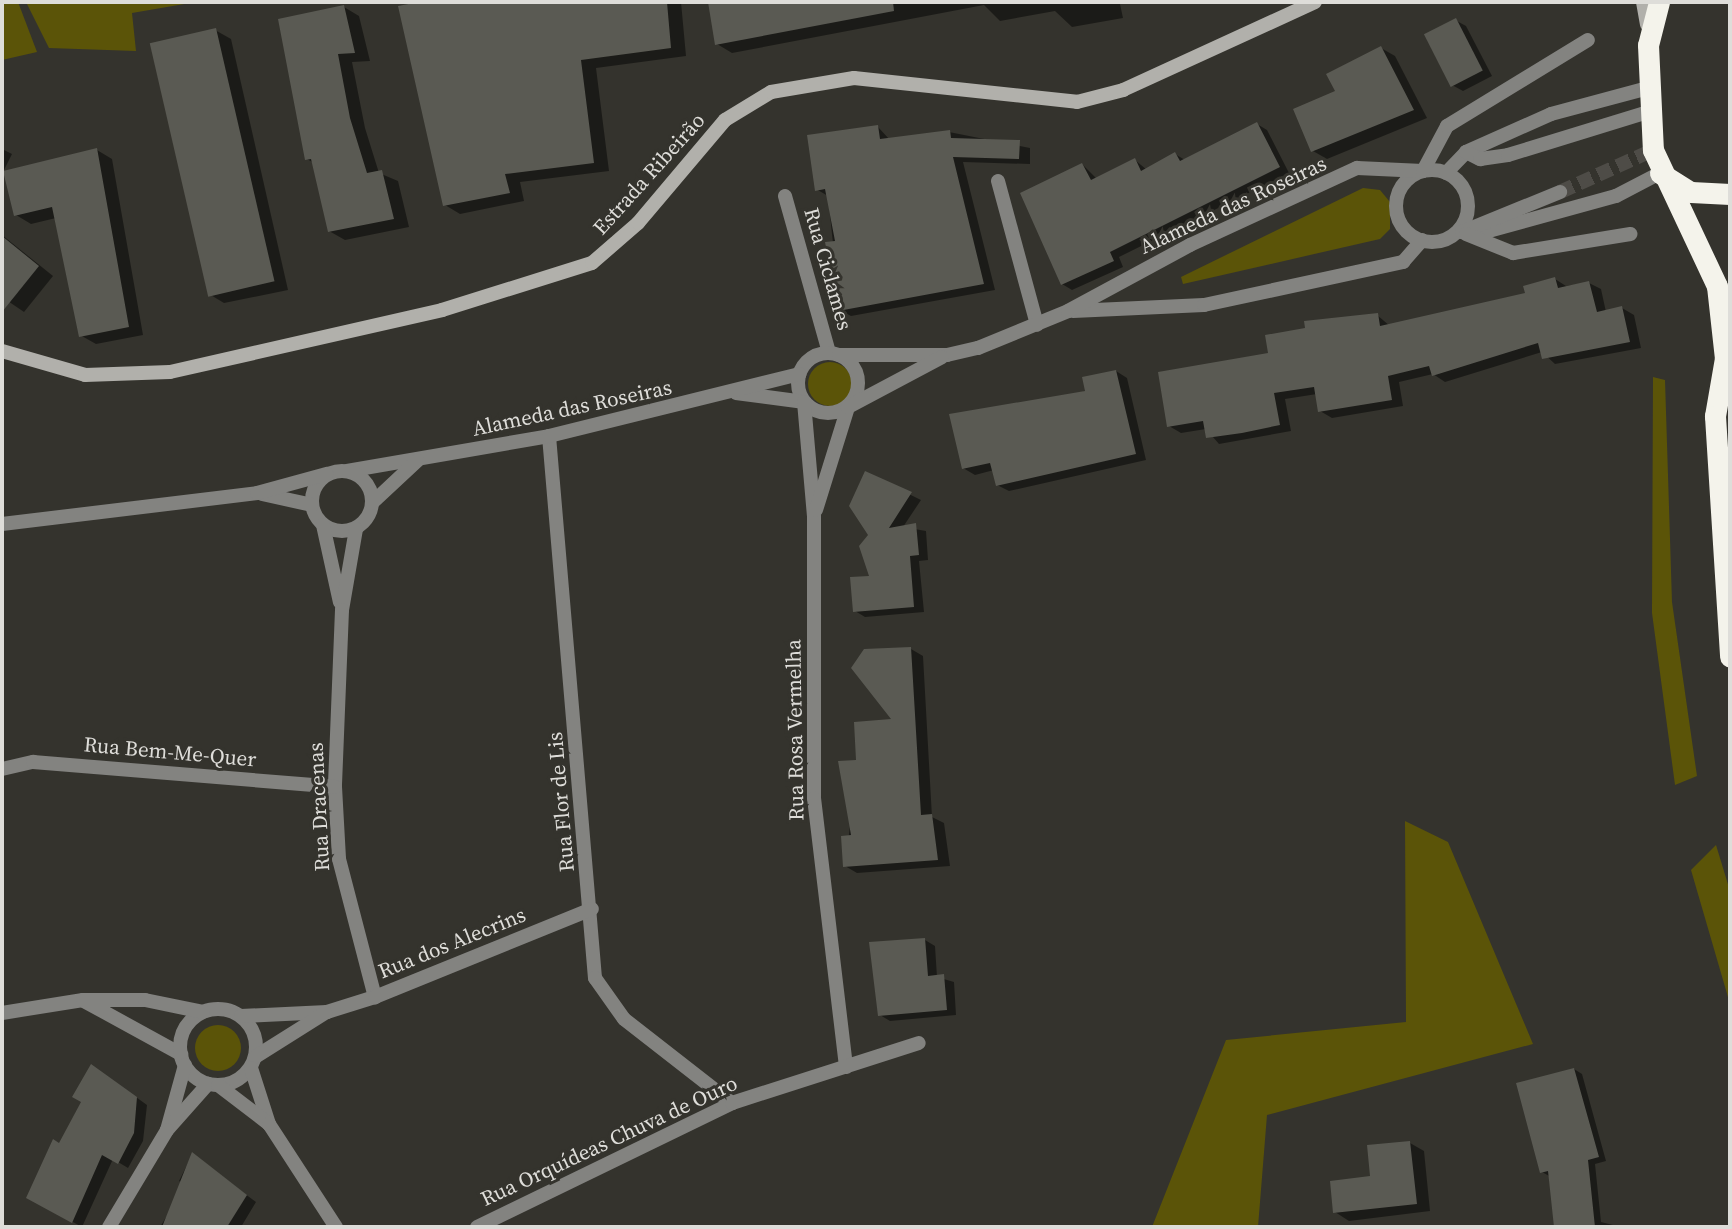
<!DOCTYPE html>
<meta charset="utf-8">
<style>
body{margin:0}
#map{position:relative;width:1732px;height:1229px;overflow:hidden;background:#34332d;font-family:"Source Serif 4",serif}
div>[style]{position:absolute}
.green>*{inset:0;background:#5b5408}
.round{border-radius:50%}
.shadow>*{inset:0;background:#0007}
.building>*{inset:0;background:#5a5a53;transform-origin:0 0}
.street-tunnel>*{height:14px;margin-top:-7px;transform-origin:0;background:repeating-linear-gradient(90deg,#4e4c47 0 14px,transparent 0 21px)}
.street>*{height:14px;margin:-7px;padding:0 7px;transform-origin:7px;border-radius:7px;background:#838380}
.street>.ring{margin:-7px;padding:0;box-sizing:content-box;background:none;border:14px solid #838380;border-radius:50%}
.secondary>*{height:14px;margin:-7px;padding:0 7px;transform-origin:7px;border-radius:7px;background:#b1b0ab}
.highway>*{height:21px;margin:-10.5px;padding:0 10.5px;transform-origin:10.5px;border-radius:10.5px;background:#f4f3eb}
span{translate:-50% -50%;white-space:nowrap;text-align:center;line-height:1.15;-webkit-text-stroke:6px #34332d;paint-order:stroke}
.street-label{font-size:21px;color:#deddd9}
.frame{position:absolute;inset:0;border:4px solid #deddd9;pointer-events:none}
</style>
<div id="map">
<div class="green">
<i style="clip-path:polygon(2px 2px,18px 2px,37px 52px,2px 60px)"></i>
<i style="clip-path:polygon(26px 2px,196px 2px,132px 13px,136px 51px,49px 48px)"></i>
<i style="clip-path:polygon(1363px 188px,1380px 190px,1390px 202px,1390px 229px,1380px 239px,1183px 284px,1181px 277px)"></i>
<i class="round" style="left:808px;top:362px;width:44px;height:44px"></i>
<i style="clip-path:polygon(1653px 377px,1665px 380px,1672px 602px,1697px 776px,1675px 785px,1652px 613px)"></i>
<i style="clip-path:polygon(1405px 821px,1448px 842px,1533px 1044px,1267px 1115px,1258px 1227px,1152px 1227px,1226px 1040px,1406px 1022px)"></i>
<i style="clip-path:polygon(1716px 845px,1730px 891px,1730px 1004px,1691px 870px)"></i>
<i class="round" style="left:195px;top:1025px;width:46px;height:46px"></i>
</div>
<div class="shadow">
<i style="clip-path:polygon(434px 2px,681px 2px,686px 56px,596px 68px,609px 171px,520px 182px,524px 201px,460px 214px,445px 205px,400px 7px)"></i>
<i style="clip-path:polygon(710px 2px,1136px 2px,1120px 4px,1123px 18px,1072px 27px,1055px 11px,1000px 21px,984px 5px,732px 53px,717px 44px)"></i>
<i style="clip-path:polygon(344px 7px,359px 16px,370px 61px,352px 62px,365px 128px,379px 173px,398px 181px,409px 227px,345px 240px,329px 231px,314px 163px,307px 159px)"></i>
<i style="clip-path:polygon(1455px 20px,1466px 26px,1492px 76px,1463px 91px,1452px 85px)"></i>
<i style="clip-path:polygon(215px 30px,231px 39px,288px 290px,224px 303px,209px 294px)"></i>
<i style="clip-path:polygon(1381px 48px,1395px 56px,1427px 118px,1327px 159px,1313px 151px,1338px 92px)"></i>
<i style="clip-path:polygon(1257px 124px,1267px 130px,1289px 173px,1119px 257px,1123px 267px,1072px 290px,1062px 284px,1082px 164px,1097px 179px,1135px 160px,1147px 170px,1175px 154px,1185px 160px)"></i>
<i style="clip-path:polygon(878px 127px,890px 140px,949px 132px,1030px 148px,1030px 164px,963px 162px,995px 290px,851px 316px,840px 310px,828px 196px,816px 189px)"></i>
<i style="clip-path:polygon(2px 149px,12px 154px,2px 174px)"></i>
<i style="clip-path:polygon(97px 150px,112px 159px,143px 335px,96px 344px,80px 335px,56px 218px,31px 224px,16px 215px)"></i>
<i style="clip-path:polygon(2px 235px,53px 276px,24px 312px,2px 297px)"></i>
<i style="clip-path:polygon(1555px 279px,1566px 286px,1589px 283px,1601px 289px,1606px 312px,1622px 308px,1634px 315px,1641px 348px,1555px 364px,1542px 352px,1445px 382px,1433px 374px,1399px 382px,1403px 406px,1332px 418px,1320px 411px,1317px 394px,1285px 399px,1291px 431px,1219px 444px,1206px 429px,1181px 433px,1169px 426px,1270px 354px,1377px 315px,1390px 326px,1527px 295px)"></i>
<i style="clip-path:polygon(1116px 371px,1127px 378px,1146px 460px,1009px 491px,997px 485px,994px 470px,975px 475px,963px 468px)"></i>
<i style="clip-path:polygon(866px 473px,921px 500px,903px 527px,926px 531px,928px 560px,919px 561px,924px 612px,865px 617px,855px 611px,872px 577px)"></i>
<i style="clip-path:polygon(911px 649px,923px 656px,932px 817px,944px 823px,950px 866px,857px 873px,845px 866px,858px 762px,895px 721px)"></i>
<i style="clip-path:polygon(925px 940px,935px 946px,937px 977px,954px 982px,956px 1015px,890px 1021px,880px 1015px)"></i>
<i style="clip-path:polygon(1574px 1069px,1582px 1074px,1606px 1161px,1595px 1164px,1601px 1222px,1621px 1227px,1555px 1227px,1551px 1177px,1542px 1172px)"></i>
<i style="clip-path:polygon(101px 1072px,147px 1105px,143px 1141px,128px 1168px,113px 1159px,82px 1227px,29px 1198px)"></i>
<i style="clip-path:polygon(1410px 1143px,1424px 1151px,1430px 1211px,1349px 1221px,1335px 1212px)"></i>
<i style="clip-path:polygon(192px 1155px,256px 1202px,241px 1227px,160px 1227px,186px 1185px,179px 1181px)"></i>
</div>
<div class="building">
<i style="clip-path:polygon(419px 2px,667px 2px,671px 48px,581px 60px,594px 163px,505px 174px,510px 193px,443px 206px,398px 6px)"></i>
<i style="clip-path:polygon(708px 2px,893px 2px,894px 11px,715px 45px)"></i>
<i style="clip-path:polygon(344px 5px,355px 53px,338px 54px,350px 118px,367px 173px,382px 170px,394px 219px,328px 232px,311px 159px,305px 160px,278px 19px)"></i>
<i style="left:1456px;top:18px;width:59px;height:36px;rotate:63deg"></i>
<i style="left:216px;top:28px;width:260px;height:68px;rotate:77deg"></i>
<i style="clip-path:polygon(1381px 46px,1414px 110px,1311px 152px,1293px 109px,1335px 91px,1326px 74px)"></i>
<i style="clip-path:polygon(1257px 122px,1280px 167px,1110px 252px,1114px 261px,1061px 285px,1020px 193px,1082px 163px,1091px 180px,1135px 158px,1141px 171px,1175px 152px,1180px 161px)"></i>
<i style="clip-path:polygon(878px 125px,880px 139px,950px 130px,951px 138px,1020px 140px,1019px 159px,953px 157px,984px 284px,838px 311px,825px 242px,835px 241px,825px 189px,815px 191px,807px 135px)"></i>
<i style="clip-path:polygon(97px 148px,129px 327px,79px 337px,52px 207px,14px 216px,3px 171px)"></i>
<i style="clip-path:polygon(2px 236px,39px 266px,2px 312px)"></i>
<i style="clip-path:polygon(1555px 277px,1558px 288px,1589px 281px,1597px 312px,1622px 306px,1630px 342px,1542px 359px,1538px 343px,1432px 376px,1429px 366px,1388px 376px,1392px 400px,1318px 412px,1314px 387px,1274px 393px,1280px 425px,1242px 433px,1206px 438px,1203px 421px,1167px 427px,1158px 372px,1268px 353px,1265px 335px,1305px 328px,1304px 321px,1378px 313px,1380px 326px,1525px 293px,1523px 286px)"></i>
<i style="clip-path:polygon(1116px 370px,1136px 454px,996px 486px,990px 463px,962px 469px,949px 414px,1085px 391px,1082px 377px)"></i>
<i style="clip-path:polygon(865px 471px,912px 492px,889px 528px,916px 523px,919px 555px,910px 556px,914px 607px,853px 612px,850px 577px,869px 576px,859px 546px,868px 535px,849px 506px)"></i>
<i style="clip-path:polygon(911px 647px,921px 815px,932px 814px,938px 860px,843px 867px,841px 836px,851px 835px,838px 761px,856px 760px,854px 722px,891px 719px,851px 668px,864px 649px)"></i>
<i style="clip-path:polygon(925px 938px,928px 976px,944px 974px,947px 1010px,878px 1016px,869px 942px)"></i>
<i style="clip-path:polygon(91px 1064px,137px 1097px,134px 1133px,118px 1164px,102px 1155px,72px 1223px,26px 1198px,53px 1139px,59px 1143px,81px 1102px,72px 1097px)"></i>
<i style="clip-path:polygon(1574px 1068px,1599px 1157px,1588px 1160px,1595px 1227px,1554px 1227px,1548px 1171px,1540px 1173px,1516px 1083px)"></i>
<i style="clip-path:polygon(1410px 1141px,1417px 1204px,1333px 1213px,1330px 1181px,1370px 1176px,1367px 1145px)"></i>
<i style="clip-path:polygon(192px 1152px,247px 1195px,227px 1227px,162px 1227px)"></i>
</div>
<div class="street-tunnel">
<i style="left:1560px;top:192px;width:102px;rotate:-24.3deg"></i>
</div>
<div class="street">
<i style="left:1466px;top:152px;width:93px;rotate:-24.1deg"></i>
<i style="left:1551px;top:114px;width:100px;rotate:-15deg"></i>
<i class="ring" style="left:1396px;top:170px;width:58px;height:58px"></i>
<i style="left:1446px;top:173px;width:29px;rotate:-46deg"></i>
<i style="left:1466px;top:152px;width:16px;rotate:27deg"></i>
<i style="left:1480px;top:159px;width:28px;rotate:-8deg"></i>
<i style="left:1508px;top:155px;width:146px;rotate:-17.1deg"></i>
<i style="left:998px;top:181px;width:149px;rotate:74.8deg"></i>
<i style="left:785px;top:196px;width:163px;rotate:74.3deg"></i>
<i style="left:1462px;top:232px;width:12px;rotate:14deg"></i>
<i style="left:1474px;top:235px;width:147px;rotate:-15.4deg"></i>
<i style="left:1616px;top:196px;width:50px;rotate:-27.6deg"></i>
<i style="left:1462px;top:232px;width:106px;rotate:-22.2deg"></i>
<i style="left:1466px;top:234px;width:51px;rotate:22deg"></i>
<i style="left:1513px;top:253px;width:119px;rotate:-9.2deg"></i>
<i style="left:1073px;top:311px;width:131px;rotate:-2.6deg"></i>
<i style="left:1204px;top:305px;width:204px;rotate:-12.2deg"></i>
<i style="left:1403px;top:262px;width:29px;rotate:-49deg"></i>
<i class="ring" style="left:798px;top:353px;width:46px;height:46px"></i>
<i style="left:839px;top:355px;width:108px"></i>
<i style="left:947px;top:355px;width:32px;rotate:-13deg"></i>
<i style="left:978px;top:348px;width:97px;rotate:-22.3deg"></i>
<i style="left:1068px;top:311px;width:139px;rotate:-28.4deg"></i>
<i style="left:1190px;top:245px;width:184px;rotate:-24.8deg"></i>
<i style="left:1357px;top:168px;width:66px;rotate:2.6deg"></i>
<i style="left:1423px;top:171px;width:51px;rotate:-61.9deg"></i>
<i style="left:1447px;top:126px;width:165px;rotate:-31.4deg"></i>
<i style="left:736px;top:393px;width:69px;rotate:7.5deg"></i>
<i style="left:804px;top:402px;width:114px;rotate:85deg"></i>
<i style="left:814px;top:516px;width:282px;rotate:90deg"></i>
<i style="left:814px;top:798px;width:271px;rotate:83.2deg"></i>
<i style="left:549px;top:436px;width:544px;rotate:85.15deg"></i>
<i style="left:595px;top:978px;width:50px;rotate:54.7deg"></i>
<i style="left:624px;top:1019px;width:137px;rotate:37.9deg"></i>
<i style="left:347px;top:471px;width:205px;rotate:-9.8deg"></i>
<i style="left:549px;top:436px;width:258px;rotate:-13.9deg"></i>
<i class="ring" style="left:312px;top:471px;width:46px;height:46px"></i>
<i style="left:262px;top:494px;width:51px;rotate:12.4deg"></i>
<i style="left:372px;top:503px;width:62px;rotate:-43deg"></i>
<i style="left:816px;top:510px;width:108px;rotate:-72.7deg"></i>
<i style="left:848px;top:407px;width:106px;rotate:-28deg"></i>
<i style="left:2px;top:524px;width:257px;rotate:-6.9deg"></i>
<i style="left:257px;top:493px;width:72px;rotate:-15.4deg"></i>
<i style="left:323px;top:525px;width:79px;rotate:77.6deg"></i>
<i style="left:356px;top:529px;width:82px;rotate:99.8deg"></i>
<i style="left:342px;top:610px;width:177px;rotate:92.3deg"></i>
<i style="left:335px;top:787px;width:72px;rotate:86.8deg"></i>
<i style="left:339px;top:859px;width:143px;rotate:75.4deg"></i>
<i style="left:2px;top:769px;width:32px;rotate:-13deg"></i>
<i style="left:33px;top:762px;width:303px;rotate:4.7deg"></i>
<i style="left:84px;top:1001px;width:111px;rotate:28.7deg"></i>
<i class="ring" style="left:180px;top:1009px;width:62px;height:62px"></i>
<i style="left:2px;top:1013px;width:82px;rotate:-9.1deg"></i>
<i style="left:83px;top:1000px;width:62px"></i>
<i style="left:145px;top:1000px;width:59px;rotate:11.7deg"></i>
<i style="left:241px;top:1016px;width:86px;rotate:-2.7deg"></i>
<i style="left:327px;top:1012px;width:50px;rotate:-17.4deg"></i>
<i style="left:375px;top:997px;width:234px;rotate:-22.1deg"></i>
<i style="left:255px;top:1057px;width:83px;rotate:-32.2deg"></i>
<i style="left:185px;top:1065px;width:67px;rotate:105.5deg"></i>
<i style="left:167px;top:1130px;width:62px;rotate:-48.3deg"></i>
<i style="left:251px;top:1068px;width:59px;rotate:72.2deg"></i>
<i style="left:218px;top:1085px;width:64px;rotate:37.4deg"></i>
<i style="left:269px;top:1124px;width:123px;rotate:57deg"></i>
<i style="left:109px;top:1227px;width:113px;rotate:-59.1deg"></i>
<i style="left:477px;top:1227px;width:284px;rotate:-25.9deg"></i>
<i style="left:732px;top:1103px;width:196px;rotate:-17.8deg"></i>
</div>
<div class="secondary">
<i style="left:1643px;top:2px;width:23px;rotate:80deg"></i>
<i style="left:2px;top:351px;width:86px;rotate:16.1deg"></i>
<i style="left:85px;top:375px;width:85px;rotate:-2deg"></i>
<i style="left:170px;top:372px;width:279px;rotate:-12.8deg"></i>
<i style="left:442px;top:310px;width:157px;rotate:-17.4deg"></i>
<i style="left:592px;top:263px;width:61px;rotate:-41deg"></i>
<i style="left:638px;top:223px;width:135px;rotate:-49.8deg"></i>
<i style="left:725px;top:120px;width:54px;rotate:-31.3deg"></i>
<i style="left:771px;top:92px;width:84px;rotate:-9.6deg"></i>
<i style="left:854px;top:78px;width:224px;rotate:6.1deg"></i>
<i style="left:1077px;top:102px;width:48px;rotate:-14.6deg"></i>
<i style="left:1123px;top:90px;width:211px;rotate:-24.6deg"></i>
</div>
<div class="highway">
<i style="left:1659px;top:2px;width:44px;rotate:104.3deg"></i>
<i style="left:1648px;top:45px;width:105px;rotate:87.3deg"></i>
<i style="left:1653px;top:150px;width:150px;rotate:64.8deg"></i>
<i style="left:1717px;top:286px;width:72px;rotate:83.7deg"></i>
<i style="left:1725px;top:358px;width:59px;rotate:99.8deg"></i>
<i style="left:1715px;top:416px;width:241px;rotate:86.4deg"></i>
<i style="left:1660px;top:173px;width:36px;rotate:32deg"></i>
<i style="left:1691px;top:192px;width:39px;rotate:3deg"></i>
</div>
<div class="street-label">
<span style="left:649px;top:174px;rotate:-48deg">Estrada Ribeirão</span>
<span style="left:1233px;top:205px;rotate:-25deg">Alameda das Roseiras</span>
<span style="left:828px;top:269px;rotate:74deg">Rua Ciclames</span>
<span style="left:572px;top:408px;rotate:-12deg">Alameda das Roseiras</span>
<span style="left:795px;top:730px;rotate:-91deg">Rua Rosa Vermelha</span>
<span style="left:170px;top:752px;rotate:5deg">Rua Bem-Me-Quer</span>
<span style="left:561px;top:802px;rotate:-95deg">Rua Flor de Lis</span>
<span style="left:319px;top:807px;rotate:-93deg">Rua Dracenas</span>
<span style="left:452px;top:943px;rotate:-22deg">Rua dos Alecrins</span>
<span style="left:609px;top:1141px;rotate:-25deg">Rua Orquídeas Chuva de Ouro</span>
</div>
<div class="frame"></div>
</div>
